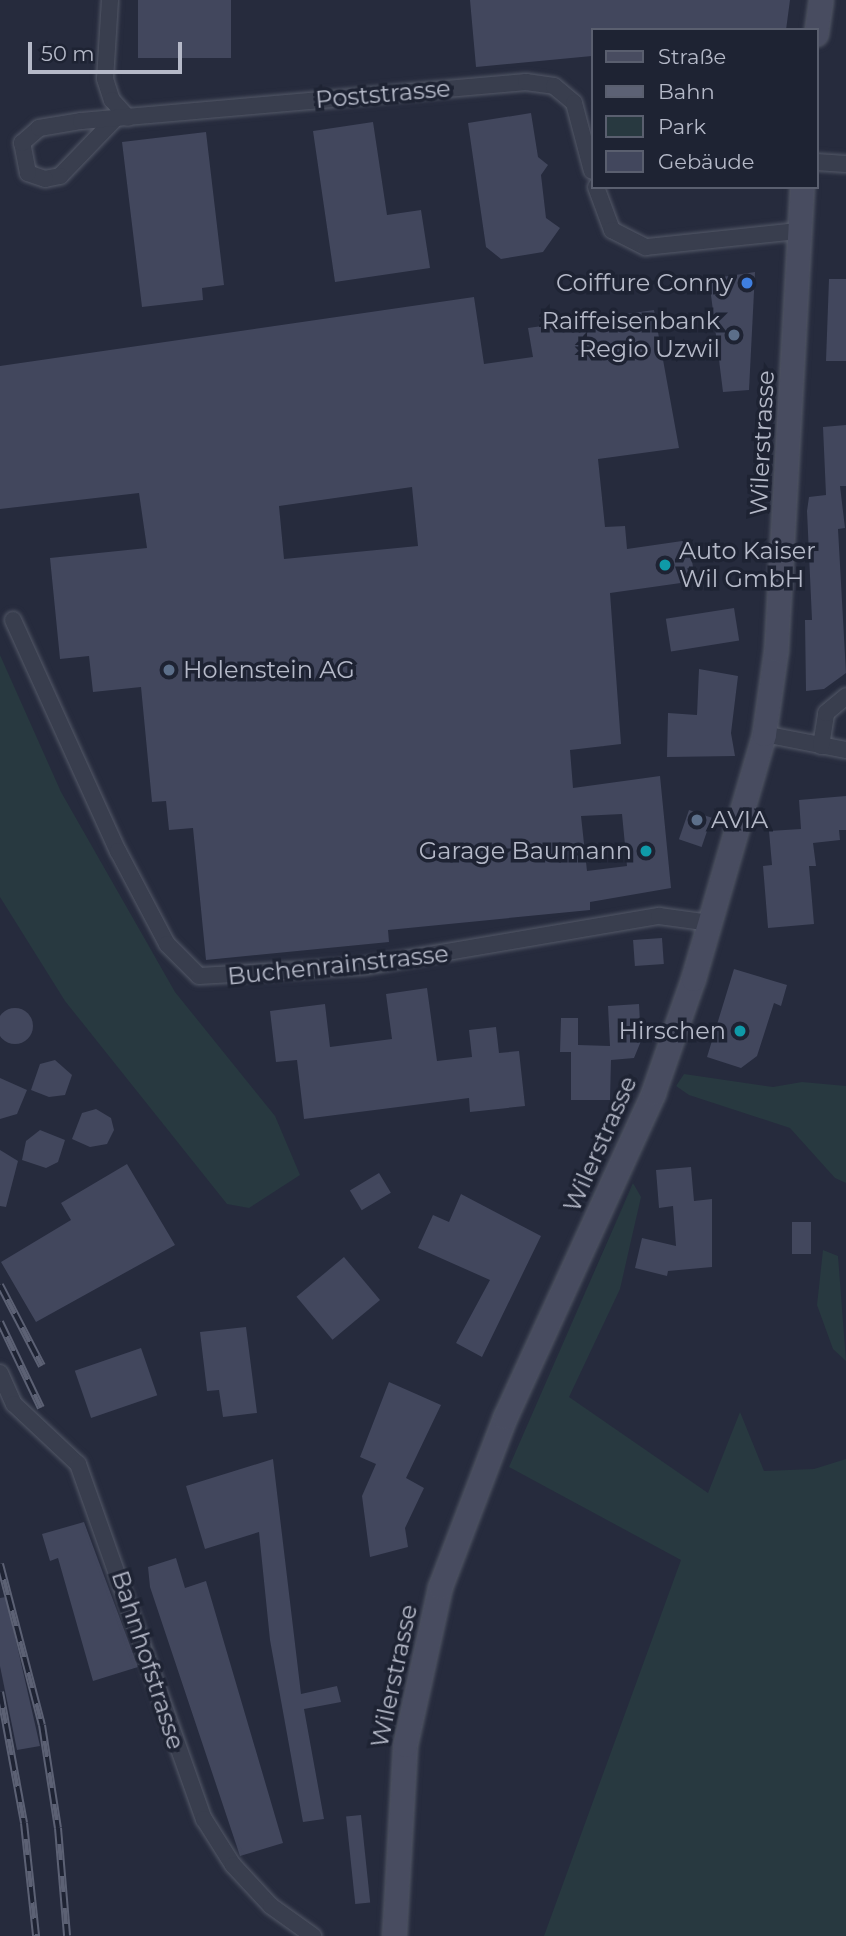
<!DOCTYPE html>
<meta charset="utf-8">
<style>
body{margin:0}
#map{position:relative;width:846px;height:1936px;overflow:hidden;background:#262b3d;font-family:Montserrat,sans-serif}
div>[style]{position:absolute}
.green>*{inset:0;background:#283940}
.building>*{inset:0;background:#42475d;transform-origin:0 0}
.round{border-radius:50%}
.roads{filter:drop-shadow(0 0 2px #545968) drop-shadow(0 0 2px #545968)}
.street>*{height:16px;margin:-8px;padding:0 8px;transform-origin:8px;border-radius:8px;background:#393e4e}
.secondary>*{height:23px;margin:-11.5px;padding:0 11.5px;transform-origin:11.5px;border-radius:11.5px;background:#484c60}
.rail>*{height:8px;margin-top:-4px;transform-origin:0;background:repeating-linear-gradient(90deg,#1e2333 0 16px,#5c6174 0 32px);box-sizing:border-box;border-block:2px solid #5c6174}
.dots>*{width:19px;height:19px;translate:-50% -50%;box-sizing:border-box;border:4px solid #1e2333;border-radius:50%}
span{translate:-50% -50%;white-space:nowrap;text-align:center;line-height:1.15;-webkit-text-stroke:7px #1e2333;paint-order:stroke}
.street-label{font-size:24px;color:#b5b9c8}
.poi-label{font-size:24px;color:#b5b9c8}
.right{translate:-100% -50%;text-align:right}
.left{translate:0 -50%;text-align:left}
.legend{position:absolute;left:591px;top:28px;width:228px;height:161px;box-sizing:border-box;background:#1e2333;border:2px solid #5a5f6f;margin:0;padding:9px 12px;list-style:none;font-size:21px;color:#b5b9c8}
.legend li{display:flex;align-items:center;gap:14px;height:35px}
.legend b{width:35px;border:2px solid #5a5f6f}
.scale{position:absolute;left:28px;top:42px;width:154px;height:32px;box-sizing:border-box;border:4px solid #b5b9c8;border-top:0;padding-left:9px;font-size:21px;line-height:24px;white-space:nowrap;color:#b5b9c8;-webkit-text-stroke:5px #1e2333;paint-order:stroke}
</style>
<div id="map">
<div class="green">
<i style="clip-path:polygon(0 655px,61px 792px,175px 992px,275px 1116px,300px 1175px,249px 1208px,227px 1204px,65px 1001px,0 897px)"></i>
<i style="clip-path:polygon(684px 1074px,773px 1087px,802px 1082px,846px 1086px,846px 1183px,835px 1178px,790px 1128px,689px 1095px,676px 1086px)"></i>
<i style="clip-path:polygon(633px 1183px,641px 1197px,620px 1289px,569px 1397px,708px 1493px,740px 1412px,764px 1471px,814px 1469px,846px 1459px,846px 1936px,544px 1936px,681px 1560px,509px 1467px)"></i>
<i style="clip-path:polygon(823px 1250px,838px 1256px,846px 1361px,833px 1349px,817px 1305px)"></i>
</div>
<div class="building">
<i style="left:138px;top:0;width:93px;height:58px"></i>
<i style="clip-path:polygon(470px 0,790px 0,786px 30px,592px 30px,592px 56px,476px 67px)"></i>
<i style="clip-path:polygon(531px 113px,538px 157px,548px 165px,541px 175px,546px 218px,560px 228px,543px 252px,501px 259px,486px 247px,468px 123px)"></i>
<i style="clip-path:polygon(373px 122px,387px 215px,421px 210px,430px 268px,335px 282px,313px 131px)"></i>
<i style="clip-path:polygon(206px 132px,224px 285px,202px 288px,203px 300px,142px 307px,122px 142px)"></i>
<i style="clip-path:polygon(755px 272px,749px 390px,723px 392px,709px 279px)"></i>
<i style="clip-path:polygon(829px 279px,846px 279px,846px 361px,826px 361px)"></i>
<i style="clip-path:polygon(evenodd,474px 297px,484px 364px,533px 357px,528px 328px,654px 310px,679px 448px,598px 459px,605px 527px,625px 526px,627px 549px,689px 540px,695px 581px,610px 593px,621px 744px,570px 750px,573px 788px,660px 776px,671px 888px,590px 902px,590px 910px,388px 930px,389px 942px,206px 960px,193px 828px,169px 830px,166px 801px,152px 802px,141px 687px,93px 692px,89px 656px,60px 659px,50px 558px,147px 548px,139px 493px,0 509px,0 366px,474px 297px,412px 487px,418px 546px,284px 559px,279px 506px,412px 487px,474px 297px,622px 814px,627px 866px,587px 871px,581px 816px,622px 814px)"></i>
<i style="clip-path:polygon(846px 425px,846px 486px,840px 486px,845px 528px,838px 529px,846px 673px,824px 689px,806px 691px,805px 620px,812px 620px,807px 511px,809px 497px,826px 495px,823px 427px)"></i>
<i style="left:734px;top:608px;width:33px;height:69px;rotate:81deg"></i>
<i style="clip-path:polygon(699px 669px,738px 676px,731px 733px,735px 756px,667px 757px,668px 713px,697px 715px)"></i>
<i style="clip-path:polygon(846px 796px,846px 830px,839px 830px,840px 840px,813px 843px,816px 866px,809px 866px,814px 924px,768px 928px,763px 866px,772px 865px,769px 831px,801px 829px,799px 800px)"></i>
<i style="left:689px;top:810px;width:24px;height:31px;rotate:19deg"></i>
<i style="left:662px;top:938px;width:26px;height:29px;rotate:86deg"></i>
<i style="clip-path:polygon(734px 969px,787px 985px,781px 1006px,774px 1003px,757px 1056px,741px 1068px,707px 1057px)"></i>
<i style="clip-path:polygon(427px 988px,437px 1061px,472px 1057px,469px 1030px,496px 1027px,499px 1053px,519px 1051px,525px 1106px,470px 1112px,469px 1098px,304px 1119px,297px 1060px,276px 1062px,270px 1011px,325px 1004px,330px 1047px,392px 1039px,386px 994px)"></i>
<i style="clip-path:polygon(639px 1004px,641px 1041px,634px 1058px,611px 1060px,610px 1100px,571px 1100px,571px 1052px,560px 1052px,561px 1018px,578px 1018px,578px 1045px,610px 1046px,608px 1006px)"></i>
<i class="round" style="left:-3px;top:1008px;width:36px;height:36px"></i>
<i style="clip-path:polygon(55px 1060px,72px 1075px,65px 1095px,49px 1097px,31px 1090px,40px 1064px)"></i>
<i style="clip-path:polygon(0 1078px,27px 1090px,17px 1114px,0 1119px)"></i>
<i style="clip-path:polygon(96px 1109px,111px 1118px,114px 1130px,107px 1144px,90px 1147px,72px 1139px,82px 1113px)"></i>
<i style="clip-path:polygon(40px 1130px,65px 1140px,58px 1162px,46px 1168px,22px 1160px,26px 1141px)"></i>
<i style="clip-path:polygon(0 1150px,18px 1161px,6px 1207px,0 1206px)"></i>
<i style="clip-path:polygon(127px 1164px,175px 1245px,36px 1322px,1px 1262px,71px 1220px,61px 1203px)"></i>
<i style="clip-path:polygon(691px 1167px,694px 1201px,712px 1199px,712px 1267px,668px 1271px,667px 1276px,635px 1268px,642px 1238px,676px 1246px,673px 1206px,659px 1208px,656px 1170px)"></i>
<i style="left:379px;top:1173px;width:23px;height:34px;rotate:59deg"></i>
<i style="clip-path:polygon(461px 1194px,541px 1236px,482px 1357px,456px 1343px,490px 1280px,418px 1248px,433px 1215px,449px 1222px)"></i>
<i style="left:792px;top:1222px;width:19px;height:32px"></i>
<i style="left:344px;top:1257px;width:56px;height:62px;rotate:50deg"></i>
<i style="clip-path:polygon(246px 1327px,257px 1413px,223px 1417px,219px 1390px,207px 1391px,200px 1332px)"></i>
<i style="left:141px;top:1348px;width:50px;height:70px;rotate:71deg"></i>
<i style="clip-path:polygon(389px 1382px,441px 1405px,406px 1478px,424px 1488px,405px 1528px,408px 1547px,370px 1557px,362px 1496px,376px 1464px,360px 1457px)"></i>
<i style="clip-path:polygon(273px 1459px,301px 1694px,337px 1686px,341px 1702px,304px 1709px,324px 1819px,303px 1822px,270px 1640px,259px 1532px,205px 1549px,186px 1486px)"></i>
<i style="clip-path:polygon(84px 1522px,138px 1667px,93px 1681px,58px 1558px,50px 1561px,42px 1534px)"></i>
<i style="clip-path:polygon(176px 1558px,185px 1588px,206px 1581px,283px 1843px,240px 1856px,150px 1587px,148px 1567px)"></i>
<i style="clip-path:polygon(6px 1597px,40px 1746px,17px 1750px,0 1666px,0 1598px)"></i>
<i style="left:361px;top:1815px;width:88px;height:15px;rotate:84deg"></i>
</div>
<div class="roads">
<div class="street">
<i style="left:110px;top:0;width:79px;rotate:93.6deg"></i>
<i style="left:105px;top:79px;width:22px;rotate:72deg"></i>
<i style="left:112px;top:100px;width:24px;rotate:48deg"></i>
<i style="left:115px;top:119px;width:79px;rotate:134deg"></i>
<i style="left:60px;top:176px;width:15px;rotate:169deg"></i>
<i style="left:45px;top:179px;width:18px;rotate:-161deg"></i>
<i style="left:28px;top:173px;width:31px;rotate:-101deg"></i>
<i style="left:22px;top:143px;width:23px;rotate:-41deg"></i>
<i style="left:39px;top:128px;width:43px;rotate:-9.5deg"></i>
<i style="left:81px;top:121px;width:447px;rotate:-5deg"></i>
<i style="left:526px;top:82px;width:28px;rotate:8deg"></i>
<i style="left:554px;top:86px;width:26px;rotate:40deg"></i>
<i style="left:574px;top:103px;width:70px;rotate:75.2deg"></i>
<i style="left:816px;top:162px;width:30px;rotate:4deg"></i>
<i style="left:596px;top:187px;width:46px;rotate:69.6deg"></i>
<i style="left:612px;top:230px;width:38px;rotate:27deg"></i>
<i style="left:646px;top:247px;width:154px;rotate:-6deg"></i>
<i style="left:13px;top:620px;width:254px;rotate:65.6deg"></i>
<i style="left:118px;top:851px;width:105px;rotate:62.2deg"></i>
<i style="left:167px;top:944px;width:45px;rotate:45deg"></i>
<i style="left:199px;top:976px;width:166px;rotate:-3.4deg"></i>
<i style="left:365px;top:966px;width:298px;rotate:-9.7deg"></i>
<i style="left:659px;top:916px;width:51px;rotate:7.8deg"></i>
<i style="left:764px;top:734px;width:84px;rotate:11deg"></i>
<i style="left:821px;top:746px;width:33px;rotate:-81deg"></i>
<i style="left:826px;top:713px;width:26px;rotate:-40deg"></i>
<i style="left:0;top:1373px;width:34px;rotate:66deg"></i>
<i style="left:14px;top:1404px;width:88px;rotate:43.2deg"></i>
<i style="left:78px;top:1464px;width:377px;rotate:70.5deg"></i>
<i style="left:204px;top:1819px;width:54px;rotate:57.8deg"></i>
<i style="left:233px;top:1865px;width:56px;rotate:47.2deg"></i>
<i style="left:271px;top:1906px;width:52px;rotate:35.5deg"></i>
</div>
<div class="secondary">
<i style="left:816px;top:34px;width:34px;rotate:-82deg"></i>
<i style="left:394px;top:1936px;width:191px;rotate:-86.7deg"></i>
<i style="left:405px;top:1745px;width:162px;rotate:-77.5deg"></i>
<i style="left:440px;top:1587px;width:182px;rotate:-69.1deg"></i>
<i style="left:505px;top:1417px;width:356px;rotate:-65.4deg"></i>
<i style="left:653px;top:1093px;width:121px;rotate:-70.7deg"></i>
<i style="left:693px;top:979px;width:255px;rotate:-73.8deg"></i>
<i style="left:764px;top:734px;width:85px;rotate:-81.9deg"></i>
<i style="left:776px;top:650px;width:464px;rotate:-86.8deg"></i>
</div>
</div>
<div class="rail">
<i style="left:0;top:1285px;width:91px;rotate:62.6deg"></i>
<i style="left:0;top:1322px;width:95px;rotate:64.5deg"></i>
<i style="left:0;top:1564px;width:166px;rotate:75.4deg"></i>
<i style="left:42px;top:1725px;width:104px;rotate:81.2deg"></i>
<i style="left:58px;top:1828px;width:108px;rotate:85.2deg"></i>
<i style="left:0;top:1692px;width:133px;rotate:79.6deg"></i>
<i style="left:24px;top:1823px;width:114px;rotate:83.9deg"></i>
</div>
<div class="dots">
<i style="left:747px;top:283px;background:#3f7fe0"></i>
<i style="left:734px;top:335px;background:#5c6f8a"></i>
<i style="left:665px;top:565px;background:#0f9aa8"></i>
<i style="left:169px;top:670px;background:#5c6f8a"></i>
<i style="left:697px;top:820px;background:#5c6f8a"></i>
<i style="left:646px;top:851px;background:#0f9aa8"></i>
<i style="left:740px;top:1031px;background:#0f9aa8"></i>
</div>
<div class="street-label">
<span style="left:383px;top:94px;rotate:-5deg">Poststrasse</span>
<span style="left:762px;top:443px;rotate:-87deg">Wilerstrasse</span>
<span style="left:338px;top:965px;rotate:-6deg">Buchenrainstrasse</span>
<span style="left:600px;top:1144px;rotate:-66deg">Wilerstrasse</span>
<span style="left:148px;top:1660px;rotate:72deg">Bahnhofstrasse</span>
<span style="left:394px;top:1676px;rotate:-78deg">Wilerstrasse</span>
</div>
<div class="poi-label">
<span class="right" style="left:733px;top:283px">Coiffure Conny</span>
<span class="right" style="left:720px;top:335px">Raiffeisenbank<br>Regio Uzwil</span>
<span class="left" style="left:679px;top:565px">Auto Kaiser<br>Wil GmbH</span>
<span class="left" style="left:183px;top:670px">Holenstein AG</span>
<span class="left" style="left:711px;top:820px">AVIA</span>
<span class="right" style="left:632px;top:851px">Garage Baumann</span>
<span class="right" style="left:726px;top:1031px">Hirschen</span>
</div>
<ul class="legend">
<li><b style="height:9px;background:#484c60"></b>Straße</li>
<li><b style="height:9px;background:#5c6174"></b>Bahn</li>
<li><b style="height:19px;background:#283940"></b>Park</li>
<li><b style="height:19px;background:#42475d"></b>Gebäude</li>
</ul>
<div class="scale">50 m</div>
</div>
